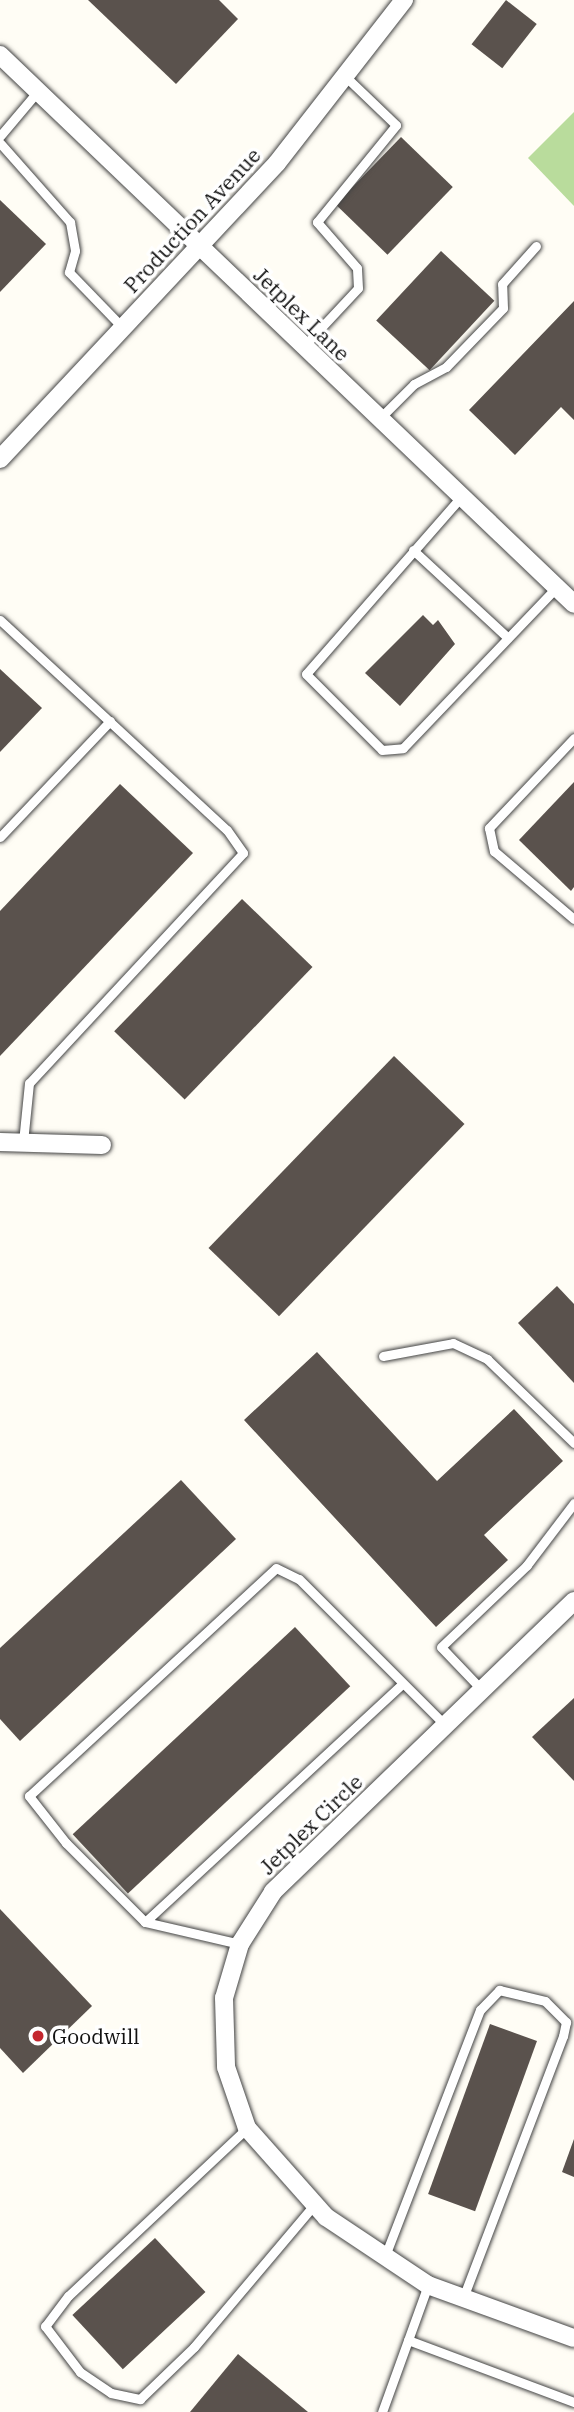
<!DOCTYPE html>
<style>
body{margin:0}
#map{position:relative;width:574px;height:2412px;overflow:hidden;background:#fffdf5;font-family:"IBM Plex Serif",serif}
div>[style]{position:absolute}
.forest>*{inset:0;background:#b9dc9c}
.building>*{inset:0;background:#5a524d;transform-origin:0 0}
.roads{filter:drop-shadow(0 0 2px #444) drop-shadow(0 0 2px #444)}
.lane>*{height:9px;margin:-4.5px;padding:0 4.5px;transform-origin:4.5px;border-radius:4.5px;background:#fff}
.street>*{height:18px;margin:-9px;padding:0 9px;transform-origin:9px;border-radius:9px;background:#fff}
.dots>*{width:19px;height:19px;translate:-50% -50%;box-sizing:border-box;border:4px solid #fff;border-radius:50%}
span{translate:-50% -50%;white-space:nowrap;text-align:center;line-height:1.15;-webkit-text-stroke:7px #fff;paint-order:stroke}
.street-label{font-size:21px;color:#111}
.poi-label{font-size:21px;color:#111}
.left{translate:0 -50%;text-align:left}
</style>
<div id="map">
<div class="forest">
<i style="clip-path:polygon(574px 112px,574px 206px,528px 158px)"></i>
</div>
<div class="building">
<i style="clip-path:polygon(88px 0,219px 0,238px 19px,176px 84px)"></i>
<i style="left:506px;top:0;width:39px;height:56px;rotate:38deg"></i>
<i style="left:401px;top:137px;width:72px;height:94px;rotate:44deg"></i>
<i style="clip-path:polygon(0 200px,46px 244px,0 292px)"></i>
<i style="left:441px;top:251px;width:73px;height:95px;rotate:43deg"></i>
<i style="clip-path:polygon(574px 301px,574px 420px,561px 407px,515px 455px,469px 410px)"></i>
<i style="clip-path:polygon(423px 615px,433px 625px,438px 620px,455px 644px,400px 706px,365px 673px)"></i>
<i style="clip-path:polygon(0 669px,42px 708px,0 752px)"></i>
<i style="clip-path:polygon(574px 782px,574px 887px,571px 891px,519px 840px)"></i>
<i style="clip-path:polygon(120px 784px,193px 853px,0 1056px,0 911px)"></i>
<i style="left:242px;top:899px;width:98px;height:184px;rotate:44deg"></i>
<i style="left:394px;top:1056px;width:98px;height:267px;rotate:44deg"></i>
<i style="clip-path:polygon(557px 1286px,574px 1304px,574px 1383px,518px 1323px)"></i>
<i style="clip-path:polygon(317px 1352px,437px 1481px,514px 1409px,563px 1461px,484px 1535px,508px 1560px,436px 1627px,244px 1420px)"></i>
<i style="clip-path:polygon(181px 1480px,236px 1539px,20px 1741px,0 1719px,0 1648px)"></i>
<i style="left:295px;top:1627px;width:81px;height:304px;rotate:47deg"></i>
<i style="clip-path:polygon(574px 1698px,574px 1781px,532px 1737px)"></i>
<i style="clip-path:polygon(0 1909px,92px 2006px,23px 2073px,0 2048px)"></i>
<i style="left:490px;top:2024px;width:50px;height:181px;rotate:20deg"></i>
<i style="clip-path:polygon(574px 2139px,574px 2177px,562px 2172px)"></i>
<i style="left:155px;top:2238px;width:74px;height:113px;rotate:47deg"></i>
<i style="clip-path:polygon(238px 2354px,308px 2412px,190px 2412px)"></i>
</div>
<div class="roads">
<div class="lane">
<i style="left:0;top:136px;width:59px;rotate:-49.8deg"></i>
<i style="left:0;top:143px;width:106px;rotate:48.5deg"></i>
<i style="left:70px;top:222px;width:29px;rotate:80deg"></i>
<i style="left:75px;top:251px;width:22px;rotate:106deg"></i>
<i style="left:69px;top:272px;width:78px;rotate:46deg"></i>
<i style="left:304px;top:346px;width:79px;rotate:-47deg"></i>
<i style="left:358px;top:288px;width:20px;rotate:-93deg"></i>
<i style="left:357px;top:268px;width:61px;rotate:-131deg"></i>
<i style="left:317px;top:222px;width:125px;rotate:-50.8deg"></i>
<i style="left:396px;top:125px;width:69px;rotate:-136.2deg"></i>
<i style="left:379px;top:419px;width:49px;rotate:-45deg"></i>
<i style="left:414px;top:384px;width:36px;rotate:-28deg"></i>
<i style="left:446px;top:367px;width:82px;rotate:-46deg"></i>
<i style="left:503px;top:308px;width:24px;rotate:-92deg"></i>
<i style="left:502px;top:284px;width:51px;rotate:-48.2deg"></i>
<i style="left:461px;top:497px;width:235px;rotate:131.2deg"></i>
<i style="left:306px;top:674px;width:107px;rotate:45deg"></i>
<i style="left:382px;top:750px;width:21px;rotate:-5deg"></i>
<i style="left:403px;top:748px;width:221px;rotate:-46.3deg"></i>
<i style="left:413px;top:550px;width:129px;rotate:42.8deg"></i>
<i style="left:0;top:620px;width:309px;rotate:42.8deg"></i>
<i style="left:227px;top:830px;width:28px;rotate:55deg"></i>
<i style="left:243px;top:853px;width:314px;rotate:132.9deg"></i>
<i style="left:29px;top:1083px;width:59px;rotate:95.8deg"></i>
<i style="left:574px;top:738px;width:124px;rotate:133.4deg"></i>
<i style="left:489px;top:828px;width:24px;rotate:78deg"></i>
<i style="left:494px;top:851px;width:105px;rotate:40.4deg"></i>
<i style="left:0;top:837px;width:160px;rotate:-46.5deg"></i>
<i style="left:383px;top:1356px;width:71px;rotate:-10.5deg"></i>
<i style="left:453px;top:1343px;width:38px;rotate:25deg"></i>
<i style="left:487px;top:1359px;width:121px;rotate:44deg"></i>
<i style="left:482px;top:1690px;width:59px;rotate:-133.6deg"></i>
<i style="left:441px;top:1647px;width:119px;rotate:-43.6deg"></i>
<i style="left:527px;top:1565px;width:78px;rotate:-52.8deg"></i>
<i style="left:145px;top:1922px;width:350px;rotate:-42.8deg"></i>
<i style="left:240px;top:1944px;width:98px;rotate:-167deg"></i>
<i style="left:145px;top:1922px;width:112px;rotate:-135deg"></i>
<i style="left:66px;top:1843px;width:60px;rotate:-128.2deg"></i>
<i style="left:29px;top:1796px;width:336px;rotate:-42.7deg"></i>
<i style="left:276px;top:1568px;width:25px;rotate:26deg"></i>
<i style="left:299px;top:1579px;width:206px;rotate:45deg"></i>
<i style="left:247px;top:2128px;width:245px;rotate:136.8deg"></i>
<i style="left:68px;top:2296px;width:38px;rotate:127deg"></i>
<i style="left:45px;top:2326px;width:58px;rotate:52.7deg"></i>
<i style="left:80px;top:2372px;width:37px;rotate:34deg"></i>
<i style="left:111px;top:2393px;width:30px;rotate:12deg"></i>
<i style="left:140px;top:2399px;width:75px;rotate:-43.9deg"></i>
<i style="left:194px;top:2347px;width:187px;rotate:-49.8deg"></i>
<i style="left:385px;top:2256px;width:264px;rotate:-68.9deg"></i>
<i style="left:480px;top:2010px;width:28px;rotate:-46deg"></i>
<i style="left:499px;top:1990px;width:47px;rotate:13.4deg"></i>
<i style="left:545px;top:2001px;width:30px;rotate:45deg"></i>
<i style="left:566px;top:2022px;width:14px;rotate:102deg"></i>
<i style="left:563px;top:2036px;width:280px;rotate:110.9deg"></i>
<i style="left:408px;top:2340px;width:177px;rotate:20.5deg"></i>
<i style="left:382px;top:2412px;width:135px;rotate:-70.1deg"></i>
</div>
<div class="street">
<i style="left:0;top:55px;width:794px;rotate:43.72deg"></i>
<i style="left:0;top:459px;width:405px;rotate:-46.9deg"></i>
<i style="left:277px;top:163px;width:207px;rotate:-52.1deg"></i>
<i style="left:0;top:1142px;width:102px;rotate:1.7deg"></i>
<i style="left:574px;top:1601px;width:419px;rotate:136deg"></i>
<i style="left:273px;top:1892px;width:62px;rotate:122.4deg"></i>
<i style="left:240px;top:1944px;width:56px;rotate:106.5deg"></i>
<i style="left:224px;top:1998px;width:69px;rotate:88.3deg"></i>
<i style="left:226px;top:2067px;width:65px;rotate:71deg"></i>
<i style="left:247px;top:2128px;width:119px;rotate:48.4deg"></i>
<i style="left:326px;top:2217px;width:123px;rotate:33.7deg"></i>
<i style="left:428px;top:2285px;width:155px;rotate:20deg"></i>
</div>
</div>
<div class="dots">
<i style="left:38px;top:2036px;background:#c4262e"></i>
</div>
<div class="street-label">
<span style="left:192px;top:220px;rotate:-47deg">Production Avenue</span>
<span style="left:302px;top:314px;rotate:44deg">Jetplex Lane</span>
<span style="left:311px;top:1824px;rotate:-44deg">Jetplex Circle</span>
</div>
<div class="poi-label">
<span class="left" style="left:52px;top:2036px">Goodwill</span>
</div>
</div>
